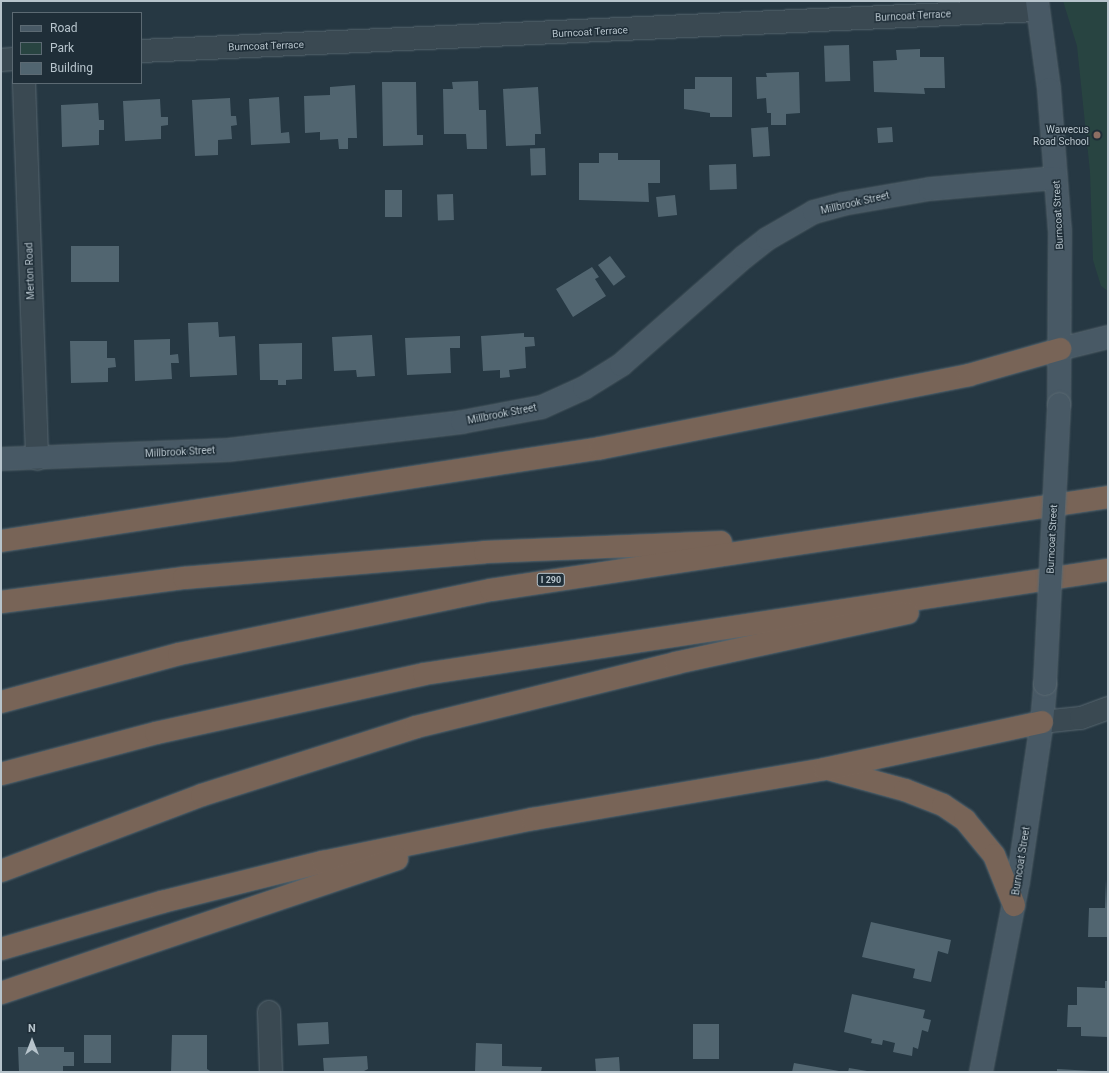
<!DOCTYPE html>
<style>
body{margin:0}
#map{position:relative;width:1109px;height:1073px;overflow:hidden;background:#263843;font-family:Roboto,sans-serif}
div>[style]{position:absolute}
.green>*{inset:0;background:#284441}
.building>*{inset:0;background:#516570;transform-origin:0 0}
.roads{filter:drop-shadow(0 0 1px #586770) drop-shadow(0 0 1px #586770)}
.street>*{height:22px;margin:-11px;padding:0 11px;transform-origin:11px;border-radius:11px;background:#3a4952}
.secondary>*{height:22px;margin:-11px;padding:0 11px;transform-origin:11px;border-radius:11px;background:#485965}
.highway>*{height:22px;margin:-11px;padding:0 11px;transform-origin:11px;border-radius:11px;background:#786457}
.bridges{filter:drop-shadow(0 0 1px #586770) drop-shadow(0 0 1px #586770)}
.secondary-bridge>*{height:22px;margin:-11px;padding:0 11px;transform-origin:11px;border-radius:11px;background:#485965}
.dots>*{width:11px;height:11px;translate:-50% -50%;box-sizing:border-box;border:2px solid #1f2e38;border-radius:50%}
span{translate:-50% -50%;white-space:nowrap;text-align:center;line-height:1.15;-webkit-text-stroke:3px #1f2e38;paint-order:stroke}
.shield-label span{padding:1px 3px;background:#1f2e38;border:1px solid;border-radius:3px;-webkit-text-stroke-width:0}
.shield-label{font-size:9px;color:#b7c4cc;font-weight:700}
.street-label{font-size:10px;color:#b7c4cc}
.poi-label{font-size:10px;color:#b7c4cc}
.right{translate:-100% -50%;text-align:right}
.frame{position:absolute;inset:0;border:2px solid #b7c4cc;pointer-events:none}
.legend{position:absolute;left:12px;top:12px;width:130px;height:72px;box-sizing:border-box;background:#1f2e38;border:1px solid #5c6a73;margin:0;padding:5px 7px;list-style:none;font-size:12px;color:#b7c4cc}
.legend li{display:flex;align-items:center;gap:8px;height:20px}
.legend b{width:20px;border:1px solid #5c6a73}
.north{position:absolute;left:12px;top:1021px;width:40px;height:40px;-webkit-text-stroke:3px #1f2e38;paint-order:stroke;rotate:0deg;font-size:11px;font-weight:700;line-height:16px;text-align:center;color:#b7c4cc}
.north::after{content:'';display:block;margin:auto;width:14px;height:18px;background:#b7c4cc;clip-path:polygon(50% 0,100% 100%,50% 72%,0 100%)}
</style>
<div id="map">
<div class="green">
<i style="clip-path:polygon(1063px 1px,1108px 1px,1108px 291px,1101px 286px,1093px 260px,1090px 172px,1077px 46px)"></i>
</div>
<div class="building">
<i style="left:849px;top:45px;width:36px;height:25px;rotate:88deg"></i>
<i style="clip-path:polygon(920px 49px,920px 57px,944px 57px,945px 88px,924px 88px,925px 94px,874px 92px,873px 61px,897px 60px,896px 50px)"></i>
<i style="clip-path:polygon(799px 72px,800px 113px,786px 114px,786px 125px,771px 125px,771px 113px,767px 113px,766px 98px,757px 99px,756px 77px,767px 77px,766px 73px)"></i>
<i style="clip-path:polygon(695px 77px,732px 77px,732px 117px,710px 117px,710px 113px,684px 109px,684px 89px,695px 89px)"></i>
<i style="clip-path:polygon(478px 81px,479px 110px,486px 110px,487px 149px,467px 149px,466px 134px,444px 134px,443px 89px,453px 89px,452px 82px)"></i>
<i style="clip-path:polygon(382px 82px,416px 82px,417px 135px,423px 135px,423px 145px,383px 146px)"></i>
<i style="clip-path:polygon(355px 85px,357px 138px,348px 138px,348px 149px,339px 149px,338px 139px,320px 140px,320px 132px,305px 133px,304px 96px,330px 95px,330px 87px)"></i>
<i style="clip-path:polygon(538px 87px,541px 134px,535px 134px,535px 145px,506px 146px,503px 89px)"></i>
<i style="clip-path:polygon(279px 97px,281px 133px,289px 132px,290px 143px,251px 145px,249px 99px)"></i>
<i style="clip-path:polygon(230px 98px,231px 116px,236px 116px,237px 125px,231px 126px,232px 139px,218px 140px,218px 155px,195px 156px,192px 100px)"></i>
<i style="clip-path:polygon(160px 99px,161px 117px,168px 117px,168px 125px,161px 126px,161px 139px,125px 141px,123px 101px)"></i>
<i style="clip-path:polygon(98px 103px,99px 120px,104px 120px,104px 130px,99px 130px,99px 145px,62px 147px,61px 105px)"></i>
<i style="left:768px;top:127px;width:29px;height:17px;rotate:86deg"></i>
<i style="left:892px;top:127px;width:15px;height:15px;rotate:86deg"></i>
<i style="left:545px;top:148px;width:27px;height:15px;rotate:88deg"></i>
<i style="clip-path:polygon(599px 153px,618px 153px,618px 160px,660px 160px,660px 183px,648px 183px,649px 202px,579px 200px,579px 163px,599px 163px)"></i>
<i style="left:736px;top:164px;width:25px;height:27px;rotate:88deg"></i>
<i style="left:385px;top:190px;width:17px;height:27px"></i>
<i style="left:453px;top:194px;width:26px;height:16px;rotate:88deg"></i>
<i style="left:675px;top:195px;width:20px;height:19px;rotate:84deg"></i>
<i style="left:119px;top:246px;width:36px;height:48px;rotate:90deg"></i>
<i style="left:610px;top:256px;width:26px;height:15px;rotate:53deg"></i>
<i style="clip-path:polygon(592px 267px,599px 277px,595px 279px,606px 296px,573px 317px,556px 289px)"></i>
<i style="clip-path:polygon(218px 322px,219px 337px,235px 336px,237px 375px,190px 377px,188px 323px)"></i>
<i style="clip-path:polygon(524px 333px,524px 337px,534px 337px,535px 346px,525px 347px,526px 368px,509px 370px,510px 377px,500px 378px,500px 370px,483px 371px,481px 336px)"></i>
<i style="clip-path:polygon(372px 335px,375px 376px,357px 377px,356px 370px,334px 371px,332px 337px)"></i>
<i style="clip-path:polygon(460px 336px,460px 348px,450px 348px,451px 373px,407px 375px,405px 338px)"></i>
<i style="clip-path:polygon(170px 339px,170px 355px,178px 354px,179px 363px,171px 363px,172px 379px,135px 381px,134px 340px)"></i>
<i style="clip-path:polygon(70px 341px,107px 341px,107px 358px,115px 358px,116px 367px,108px 368px,108px 382px,71px 383px)"></i>
<i style="clip-path:polygon(302px 343px,302px 379px,286px 380px,286px 385px,278px 385px,278px 380px,260px 380px,259px 344px)"></i>
<i style="clip-path:polygon(1106px 879px,1108px 937px,1088px 937px,1089px 908px,1105px 908px)"></i>
<i style="clip-path:polygon(871px 922px,951px 940px,948px 954px,938px 951px,931px 982px,913px 978px,915px 969px,862px 957px)"></i>
<i style="clip-path:polygon(1105px 981px,1108px 981px,1108px 1037px,1081px 1036px,1081px 1027px,1067px 1027px,1068px 1005px,1077px 1005px,1077px 987px,1105px 988px)"></i>
<i style="clip-path:polygon(852px 994px,925px 1010px,923px 1018px,931px 1020px,928px 1032px,922px 1030px,918px 1049px,913px 1047px,912px 1056px,893px 1052px,895px 1043px,883px 1040px,882px 1045px,871px 1043px,872px 1039px,844px 1032px)"></i>
<i style="left:328px;top:1022px;width:22px;height:31px;rotate:87deg"></i>
<i style="left:693px;top:1024px;width:26px;height:35px"></i>
<i style="left:84px;top:1035px;width:27px;height:28px"></i>
<i style="clip-path:polygon(172px 1035px,207px 1035px,207px 1069px,212px 1072px,171px 1072px)"></i>
<i style="clip-path:polygon(476px 1043px,502px 1044px,502px 1066px,542px 1067px,541px 1072px,475px 1072px)"></i>
<i style="clip-path:polygon(18px 1047px,64px 1047px,64px 1052px,74px 1052px,74px 1066px,63px 1066px,63px 1072px,19px 1072px)"></i>
<i style="clip-path:polygon(367px 1056px,368px 1069px,362px 1072px,324px 1072px,323px 1058px)"></i>
<i style="left:619px;top:1057px;width:15px;height:24px;rotate:86deg"></i>
<i style="clip-path:polygon(794px 1063px,839px 1071px,839px 1072px,792px 1072px)"></i>
<i style="clip-path:polygon(849px 1068px,867px 1071px,867px 1072px,848px 1072px)"></i>
<i style="clip-path:polygon(1057px 1069px,1093px 1071px,1093px 1072px,1057px 1072px)"></i>
</div>
<div class="roads">
<div class="street">
<i style="left:141px;top:51px;width:898px;rotate:-2.62deg"></i>
<i style="left:1px;top:60px;width:12px;rotate:-5deg"></i>
<i style="left:24px;top:83px;width:376px;rotate:88deg"></i>
<i style="left:1042px;top:722px;width:39px;rotate:-6deg"></i>
<i style="left:1081px;top:718px;width:29px;rotate:-20deg"></i>
<i style="left:269px;top:1012px;width:60px;rotate:88.1deg"></i>
</div>
<div class="secondary">
<i style="left:1037px;top:1px;width:89px;rotate:82.2deg"></i>
<i style="left:1049px;top:89px;width:142px;rotate:85.6deg"></i>
<i style="left:1060px;top:231px;width:173px;rotate:90.3deg"></i>
<i style="left:1060px;top:349px;width:49px;rotate:-14deg"></i>
<i style="left:1px;top:459px;width:227px;rotate:-2.3deg"></i>
<i style="left:228px;top:450px;width:236px;rotate:-6.8deg"></i>
<i style="left:462px;top:422px;width:81px;rotate:-10.6deg"></i>
<i style="left:542px;top:407px;width:46px;rotate:-24.3deg"></i>
<i style="left:584px;top:388px;width:44px;rotate:-31.9deg"></i>
<i style="left:621px;top:365px;width:164px;rotate:-41.3deg"></i>
<i style="left:744px;top:257px;width:29px;rotate:-38deg"></i>
<i style="left:767px;top:239px;width:54px;rotate:-29.9deg"></i>
<i style="left:814px;top:212px;width:30px;rotate:-15deg"></i>
<i style="left:843px;top:204px;width:88px;rotate:-9.8deg"></i>
<i style="left:930px;top:189px;width:126px;rotate:-5deg"></i>
<i style="left:981px;top:1072px;width:194px;rotate:-79deg"></i>
<i style="left:1018px;top:882px;width:162px;rotate:-81.5deg"></i>
<i style="left:1042px;top:722px;width:38px;rotate:-85deg"></i>
</div>
<div class="highway">
<i style="left:1px;top:541px;width:607px;rotate:-8.81deg"></i>
<i style="left:601px;top:448px;width:375px;rotate:-11.2deg"></i>
<i style="left:969px;top:375px;width:95px;rotate:-15.9deg"></i>
<i style="left:1px;top:602px;width:185px;rotate:-7.5deg"></i>
<i style="left:184px;top:578px;width:302px;rotate:-4.9deg"></i>
<i style="left:485px;top:552px;width:236px;rotate:-2.4deg"></i>
<i style="left:1px;top:702px;width:184px;rotate:-15.1deg"></i>
<i style="left:179px;top:654px;width:318px;rotate:-11.6deg"></i>
<i style="left:491px;top:590px;width:624px;rotate:-8.57deg"></i>
<i style="left:828px;top:769px;width:80px;rotate:15.3deg"></i>
<i style="left:905px;top:790px;width:41px;rotate:21.5deg"></i>
<i style="left:943px;top:805px;width:27px;rotate:34deg"></i>
<i style="left:965px;top:820px;width:45px;rotate:50.4deg"></i>
<i style="left:994px;top:855px;width:54px;rotate:68.2deg"></i>
<i style="left:1px;top:774px;width:160px;rotate:-14.8deg"></i>
<i style="left:156px;top:733px;width:274px;rotate:-12.4deg"></i>
<i style="left:424px;top:674px;width:692px;rotate:-8.65deg"></i>
<i style="left:1px;top:871px;width:215px;rotate:-20.7deg"></i>
<i style="left:202px;top:795px;width:225px;rotate:-17.6deg"></i>
<i style="left:416px;top:727px;width:268px;rotate:-13.8deg"></i>
<i style="left:676px;top:663px;width:237px;rotate:-12.2deg"></i>
<i style="left:1px;top:949px;width:168px;rotate:-16.3deg"></i>
<i style="left:162px;top:902px;width:166px;rotate:-14deg"></i>
<i style="left:323px;top:862px;width:214px;rotate:-11.6deg"></i>
<i style="left:533px;top:819px;width:296px;rotate:-9.7deg"></i>
<i style="left:825px;top:769px;width:222px;rotate:-12.2deg"></i>
<i style="left:1px;top:993px;width:418px;rotate:-18.7deg"></i>
</div>
</div>
<div class="bridges">
<div class="secondary-bridge">
<i style="left:1045px;top:684px;width:280px;rotate:-87.1deg"></i>
</div>
</div>
<div class="dots">
<i style="left:1097px;top:135px;background:#8d6e63"></i>
</div>
<div class="shield-label">
<span style="left:551px;top:580px">I 290</span>
</div>
<div class="street-label">
<span style="left:913px;top:16px;rotate:-3deg">Burncoat Terrace</span>
<span style="left:590px;top:32px;rotate:-3deg">Burncoat Terrace</span>
<span style="left:266px;top:46px;rotate:-2deg">Burncoat Terrace</span>
<span style="left:855px;top:203px;rotate:-13deg">Millbrook Street</span>
<span style="left:1058px;top:215px;rotate:-93deg">Burncoat Street</span>
<span style="left:30px;top:271px;rotate:-92deg">Merton Road</span>
<span style="left:502px;top:414px;rotate:-11deg">Millbrook Street</span>
<span style="left:180px;top:452px;rotate:-3deg">Millbrook Street</span>
<span style="left:1052px;top:539px;rotate:-87deg">Burncoat Street</span>
<span style="left:1021px;top:861px;rotate:-81deg">Burncoat Street</span>
</div>
<div class="poi-label">
<span class="right" style="left:1089px;top:135px">Wawecus<br>Road School</span>
</div>
<div class="frame"></div>
<ul class="legend">
<li><b style="height:5px;background:#485965"></b>Road</li>
<li><b style="height:11px;background:#284441"></b>Park</li>
<li><b style="height:11px;background:#516570"></b>Building</li>
</ul>
<div class="north">N</div>
</div>
